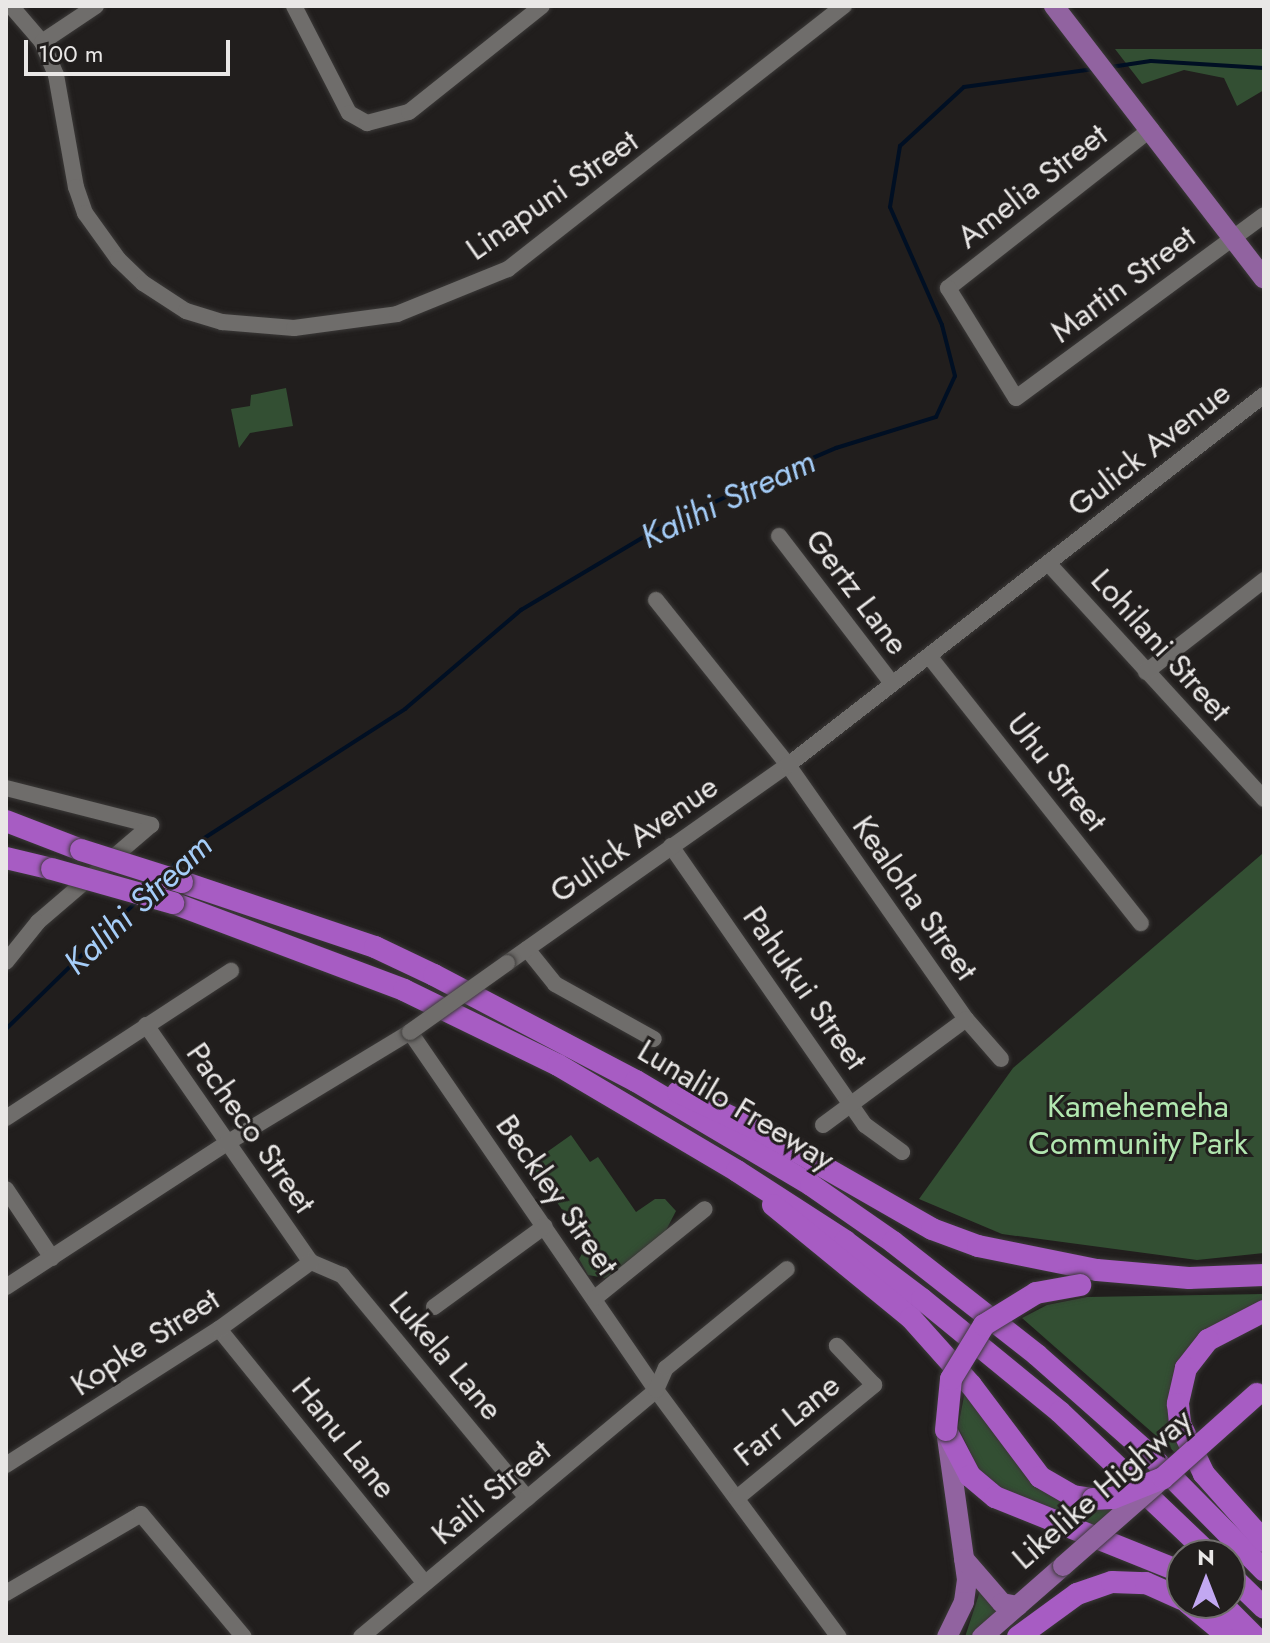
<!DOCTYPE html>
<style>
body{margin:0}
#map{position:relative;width:1270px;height:1643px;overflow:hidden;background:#211e1d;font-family:Jost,sans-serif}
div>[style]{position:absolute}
.green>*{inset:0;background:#334f33}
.stream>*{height:4px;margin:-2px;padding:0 2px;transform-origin:2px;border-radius:2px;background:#000f23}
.roads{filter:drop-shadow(0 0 2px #3b3938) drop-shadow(0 0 2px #3b3938)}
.minor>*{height:16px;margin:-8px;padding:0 8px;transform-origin:8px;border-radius:8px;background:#6f6d6b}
.major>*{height:20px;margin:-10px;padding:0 10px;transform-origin:10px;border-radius:10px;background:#9163a0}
.highway>*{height:22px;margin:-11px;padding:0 11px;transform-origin:11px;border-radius:11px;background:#a75cc3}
.bridges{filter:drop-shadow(0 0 2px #3b3938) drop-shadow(0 0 2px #3b3938)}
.minor-bridge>*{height:16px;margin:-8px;padding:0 8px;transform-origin:8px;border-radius:8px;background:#6f6d6b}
.major-bridge>*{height:20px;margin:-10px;padding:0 10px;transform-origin:10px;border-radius:10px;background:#9163a0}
.highway-bridge>*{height:22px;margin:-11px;padding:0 11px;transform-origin:11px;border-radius:11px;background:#a75cc3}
span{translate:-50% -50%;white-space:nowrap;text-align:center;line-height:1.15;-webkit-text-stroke:6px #211e1d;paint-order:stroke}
.street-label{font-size:32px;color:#e9e7e6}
.park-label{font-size:32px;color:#b2e7b0}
.water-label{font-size:34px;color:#a5cdf8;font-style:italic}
.frame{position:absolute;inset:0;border:8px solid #e9e7e6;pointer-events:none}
.north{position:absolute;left:1166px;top:1539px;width:80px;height:80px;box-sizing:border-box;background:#211e1d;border:2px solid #716e6d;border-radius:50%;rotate:0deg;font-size:22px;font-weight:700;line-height:32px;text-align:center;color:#e9e7e6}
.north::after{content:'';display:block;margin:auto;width:28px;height:36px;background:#c2a8f2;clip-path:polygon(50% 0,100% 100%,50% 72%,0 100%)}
.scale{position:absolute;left:24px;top:40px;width:206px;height:36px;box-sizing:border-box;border:4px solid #e9e7e6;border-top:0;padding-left:10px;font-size:24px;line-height:28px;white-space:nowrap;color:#e9e7e6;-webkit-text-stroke:6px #211e1d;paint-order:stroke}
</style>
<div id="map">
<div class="green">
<i style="clip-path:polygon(1115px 49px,1264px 49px,1264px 90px,1237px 106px,1224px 78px,1184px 70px,1142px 84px)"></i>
<i style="clip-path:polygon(286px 388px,293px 426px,250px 433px,239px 448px,231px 409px,250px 406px,251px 395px)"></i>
<i style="clip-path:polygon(1262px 854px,1264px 1253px,1197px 1260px,1002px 1234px,919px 1199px,1013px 1068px)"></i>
<i style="clip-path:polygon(571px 1135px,590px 1162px,598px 1157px,636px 1212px,655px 1199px,665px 1199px,676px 1211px,661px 1240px,605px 1278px,588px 1275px,579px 1259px,587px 1245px,530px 1164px)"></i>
<i style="clip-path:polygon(1264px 1294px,1264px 1313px,1195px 1357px,1179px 1456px,1022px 1318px,1047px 1305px,1087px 1297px)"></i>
<i style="clip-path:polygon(965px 1391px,1069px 1505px,1118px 1511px,1091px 1530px,984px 1480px,958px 1427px)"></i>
<i style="clip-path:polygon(980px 1591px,1009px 1616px,985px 1637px,965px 1637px)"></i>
</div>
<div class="stream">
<i style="left:1111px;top:67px;width:40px;rotate:-8.5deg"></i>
<i style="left:1151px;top:61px;width:113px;rotate:3.5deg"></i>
<i style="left:168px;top:871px;width:38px;rotate:-45deg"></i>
<i style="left:195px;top:844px;width:250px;rotate:-32.7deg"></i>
<i style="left:405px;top:709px;width:153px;rotate:-40.5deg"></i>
<i style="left:521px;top:610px;width:152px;rotate:-30.8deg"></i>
<i style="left:652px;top:532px;width:119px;rotate:-25.5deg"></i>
<i style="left:759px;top:481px;width:84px;rotate:-23.2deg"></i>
<i style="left:836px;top:448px;width:105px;rotate:-17.2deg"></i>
<i style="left:936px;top:417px;width:45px;rotate:-65.1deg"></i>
<i style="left:955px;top:376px;width:53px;rotate:-104.3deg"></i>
<i style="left:942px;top:325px;width:129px;rotate:-113.8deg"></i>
<i style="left:890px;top:207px;width:62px;rotate:-80.7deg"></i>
<i style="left:900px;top:146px;width:87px;rotate:-42.7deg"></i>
<i style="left:964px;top:87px;width:131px;rotate:-7.9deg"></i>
<i style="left:6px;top:1029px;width:182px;rotate:-44.3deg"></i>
</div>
<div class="roads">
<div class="minor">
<i style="left:11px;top:6px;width:48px;rotate:49.3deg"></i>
<i style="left:42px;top:42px;width:36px;rotate:67deg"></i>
<i style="left:56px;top:75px;width:114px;rotate:79.9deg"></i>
<i style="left:76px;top:187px;width:28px;rotate:71deg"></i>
<i style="left:85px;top:213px;width:57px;rotate:54.3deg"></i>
<i style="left:118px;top:259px;width:35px;rotate:44deg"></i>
<i style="left:143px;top:283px;width:51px;rotate:33.1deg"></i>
<i style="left:186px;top:311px;width:38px;rotate:17deg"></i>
<i style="left:222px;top:322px;width:72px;rotate:4.8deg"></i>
<i style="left:294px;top:328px;width:104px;rotate:-7.7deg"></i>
<i style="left:397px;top:314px;width:120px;rotate:-22.1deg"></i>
<i style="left:508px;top:269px;width:427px;rotate:-38.1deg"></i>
<i style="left:294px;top:6px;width:120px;rotate:62.8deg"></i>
<i style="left:349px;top:113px;width:21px;rotate:29deg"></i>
<i style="left:367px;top:123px;width:43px;rotate:-14.7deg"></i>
<i style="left:409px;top:112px;width:170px;rotate:-38.6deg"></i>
<i style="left:42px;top:42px;width:65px;rotate:-33.7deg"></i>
<i style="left:1151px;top:129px;width:258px;rotate:141.9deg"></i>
<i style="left:948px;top:288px;width:129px;rotate:58.3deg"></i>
<i style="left:1016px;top:398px;width:308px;rotate:-36.4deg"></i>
<i style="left:779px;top:536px;width:184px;rotate:52.5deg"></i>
<i style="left:1048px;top:563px;width:320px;rotate:47.5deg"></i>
<i style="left:656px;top:600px;width:211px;rotate:51.3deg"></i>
<i style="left:788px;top:765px;width:310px;rotate:55deg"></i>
<i style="left:966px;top:1019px;width:53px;rotate:48.8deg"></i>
<i style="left:929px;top:656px;width:341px;rotate:51.6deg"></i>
<i style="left:1146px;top:672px;width:150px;rotate:-37.9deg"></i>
<i style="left:6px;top:788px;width:150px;rotate:14.3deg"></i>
<i style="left:151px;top:825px;width:149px;rotate:139.4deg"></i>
<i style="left:38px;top:922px;width:51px;rotate:128.7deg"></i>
<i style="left:671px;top:846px;width:340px;rotate:55.2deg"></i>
<i style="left:865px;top:1125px;width:46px;rotate:36.1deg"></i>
<i style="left:527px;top:949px;width:45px;rotate:51.3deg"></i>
<i style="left:555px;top:984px;width:113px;rotate:29.1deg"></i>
<i style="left:507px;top:963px;width:344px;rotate:-35.2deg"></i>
<i style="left:788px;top:765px;width:603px;rotate:-37.86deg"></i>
<i style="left:146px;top:1025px;width:289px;rotate:55.2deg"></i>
<i style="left:6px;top:1118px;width:269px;rotate:-33.2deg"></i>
<i style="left:823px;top:1125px;width:178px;rotate:-36.5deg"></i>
<i style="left:6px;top:1189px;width:83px;rotate:56.3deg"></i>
<i style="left:311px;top:1262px;width:34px;rotate:23deg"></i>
<i style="left:342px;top:1275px;width:290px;rotate:50.3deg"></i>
<i style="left:6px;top:1287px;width:264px;rotate:-33.1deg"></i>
<i style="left:227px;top:1143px;width:214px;rotate:-31.2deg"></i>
<i style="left:410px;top:1032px;width:434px;rotate:55.5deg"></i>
<i style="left:656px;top:1390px;width:307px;rotate:53.5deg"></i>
<i style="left:595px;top:1298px;width:141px;rotate:-39deg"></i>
<i style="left:434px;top:1307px;width:137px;rotate:-36.1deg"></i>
<i style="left:219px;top:1329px;width:327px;rotate:51deg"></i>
<i style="left:6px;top:1465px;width:253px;rotate:-32.6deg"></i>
<i style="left:219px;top:1329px;width:114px;rotate:-36.1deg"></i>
<i style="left:737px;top:1498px;width:178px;rotate:-39.5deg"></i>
<i style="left:874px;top:1385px;width:54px;rotate:-133.5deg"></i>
<i style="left:6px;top:1593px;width:156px;rotate:-30.3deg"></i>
<i style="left:141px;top:1514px;width:160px;rotate:50.1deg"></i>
<i style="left:361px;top:1637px;width:385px;rotate:-39.9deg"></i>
<i style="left:656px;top:1390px;width:24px;rotate:-66deg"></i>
<i style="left:666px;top:1368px;width:156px;rotate:-39.3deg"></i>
</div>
<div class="major">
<i style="left:1054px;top:6px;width:344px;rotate:52.4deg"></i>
<i style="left:946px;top:1430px;width:151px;rotate:82deg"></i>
<i style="left:967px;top:1580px;width:22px;rotate:98deg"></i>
<i style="left:964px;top:1602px;width:39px;rotate:116deg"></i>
<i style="left:964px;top:1559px;width:58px;rotate:49.2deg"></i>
<i style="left:1002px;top:1603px;width:16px;rotate:11deg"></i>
<i style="left:982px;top:1637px;width:108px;rotate:-41.2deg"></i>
</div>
<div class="highway">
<i style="left:6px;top:821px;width:80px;rotate:21.1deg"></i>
<i style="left:6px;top:858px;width:47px;rotate:13.4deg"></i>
<i style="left:182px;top:882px;width:204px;rotate:18.6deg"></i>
<i style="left:375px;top:947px;width:65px;rotate:25.4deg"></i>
<i style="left:434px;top:975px;width:228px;rotate:27.7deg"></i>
<i style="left:636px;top:1081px;width:204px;rotate:30.7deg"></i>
<i style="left:811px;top:1185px;width:100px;rotate:34.8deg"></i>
<i style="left:893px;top:1242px;width:183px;rotate:38.1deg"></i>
<i style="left:1037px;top:1355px;width:151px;rotate:41.5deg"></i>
<i style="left:1150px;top:1455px;width:162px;rotate:45.3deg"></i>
<i style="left:173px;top:903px;width:247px;rotate:20.6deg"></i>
<i style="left:404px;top:990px;width:171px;rotate:26deg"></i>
<i style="left:558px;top:1065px;width:208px;rotate:30.6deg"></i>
<i style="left:737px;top:1171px;width:129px;rotate:32.9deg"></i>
<i style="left:845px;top:1241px;width:96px;rotate:37deg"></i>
<i style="left:922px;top:1299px;width:178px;rotate:39.3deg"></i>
<i style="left:1060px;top:1412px;width:207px;rotate:43.6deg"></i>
<i style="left:678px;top:1092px;width:92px;rotate:25.2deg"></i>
<i style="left:761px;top:1131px;width:197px;rotate:29.8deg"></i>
<i style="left:932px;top:1229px;width:49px;rotate:20.3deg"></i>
<i style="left:978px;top:1246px;width:121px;rotate:11.4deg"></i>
<i style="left:1097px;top:1270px;width:92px;rotate:5deg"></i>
<i style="left:1189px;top:1278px;width:75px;rotate:-2.3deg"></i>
<i style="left:773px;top:1205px;width:178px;rotate:39.3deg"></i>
<i style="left:911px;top:1318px;width:90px;rotate:48.2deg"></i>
<i style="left:971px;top:1385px;width:115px;rotate:53.1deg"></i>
<i style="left:1040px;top:1477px;width:38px;rotate:30deg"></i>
<i style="left:1073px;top:1496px;width:20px;rotate:9deg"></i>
<i style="left:1264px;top:1311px;width:63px;rotate:152.6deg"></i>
<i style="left:1208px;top:1340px;width:36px;rotate:128deg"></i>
<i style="left:1186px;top:1368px;width:37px;rotate:103deg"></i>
<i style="left:1178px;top:1404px;width:20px;rotate:84deg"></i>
<i style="left:1180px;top:1424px;width:55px;rotate:64.4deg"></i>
<i style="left:1204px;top:1474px;width:90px;rotate:48.2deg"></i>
<i style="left:946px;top:1430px;width:52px;rotate:62.4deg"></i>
<i style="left:970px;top:1476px;width:33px;rotate:40deg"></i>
<i style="left:995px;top:1497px;width:201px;rotate:21.9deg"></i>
<i style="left:1230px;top:1575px;width:47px;rotate:44.1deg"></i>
<i style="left:1188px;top:1603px;width:53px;rotate:39.7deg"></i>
<i style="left:1221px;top:1603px;width:48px;rotate:45deg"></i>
<i style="left:1018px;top:1637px;width:73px;rotate:-36.1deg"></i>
<i style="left:1077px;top:1594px;width:37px;rotate:-19deg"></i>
<i style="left:1112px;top:1582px;width:34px;rotate:2deg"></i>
<i style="left:1146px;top:1583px;width:39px;rotate:24deg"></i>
</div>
</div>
<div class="bridges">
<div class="minor-bridge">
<i style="left:410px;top:1032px;width:119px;rotate:-35.4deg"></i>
</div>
<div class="major-bridge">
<i style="left:1063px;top:1566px;width:132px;rotate:-41.3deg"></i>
</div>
<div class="highway-bridge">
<i style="left:81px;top:850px;width:106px;rotate:17.6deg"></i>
<i style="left:52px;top:869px;width:126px;rotate:15.7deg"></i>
<i style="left:946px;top:1430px;width:51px;rotate:-84.4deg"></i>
<i style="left:951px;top:1379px;width:63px;rotate:-58.6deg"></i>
<i style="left:984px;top:1325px;width:61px;rotate:-31.6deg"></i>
<i style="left:1036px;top:1293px;width:45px;rotate:-10.3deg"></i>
<i style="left:1093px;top:1499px;width:20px;rotate:-3deg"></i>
<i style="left:1113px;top:1498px;width:54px;rotate:-21.8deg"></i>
<i style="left:1163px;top:1478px;width:126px;rotate:-41.8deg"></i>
</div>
</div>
<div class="street-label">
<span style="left:1032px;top:186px;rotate:-38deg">Amelia Street</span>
<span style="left:552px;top:195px;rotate:-35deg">Linapuni Street</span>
<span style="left:1123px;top:284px;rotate:-37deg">Martin Street</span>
<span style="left:1149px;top:449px;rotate:-38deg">Gulick Avenue</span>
<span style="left:857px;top:592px;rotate:53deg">Gertz Lane</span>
<span style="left:1161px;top:645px;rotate:48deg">Lohilani Street</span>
<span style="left:1057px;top:772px;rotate:52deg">Uhu Street</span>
<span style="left:634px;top:839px;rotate:-35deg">Gulick Avenue</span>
<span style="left:915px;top:898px;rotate:55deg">Kealoha Street</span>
<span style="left:805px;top:988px;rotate:55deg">Pahukui Street</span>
<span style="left:736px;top:1105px;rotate:31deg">Lunalilo Freeway</span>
<span style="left:251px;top:1128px;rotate:55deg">Pacheco Street</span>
<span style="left:557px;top:1195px;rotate:55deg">Beckley Street</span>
<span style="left:145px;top:1342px;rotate:-33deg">Kopke Street</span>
<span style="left:446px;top:1356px;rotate:50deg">Lukela Lane</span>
<span style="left:787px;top:1420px;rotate:-39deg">Farr Lane</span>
<span style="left:344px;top:1438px;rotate:51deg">Hanu Lane</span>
<span style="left:1102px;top:1489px;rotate:-41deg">Likelike Highway</span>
<span style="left:491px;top:1492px;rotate:-40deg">Kaili Street</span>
</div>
<div class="park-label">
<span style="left:1138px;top:1125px">Kamehemeha<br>Community Park</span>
</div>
<div class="water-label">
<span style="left:728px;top:499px;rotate:-25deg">Kalihi Stream</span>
<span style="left:138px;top:904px;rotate:-43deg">Kalihi Stream</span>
</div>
<div class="frame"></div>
<div class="north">N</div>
<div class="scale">100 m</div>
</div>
